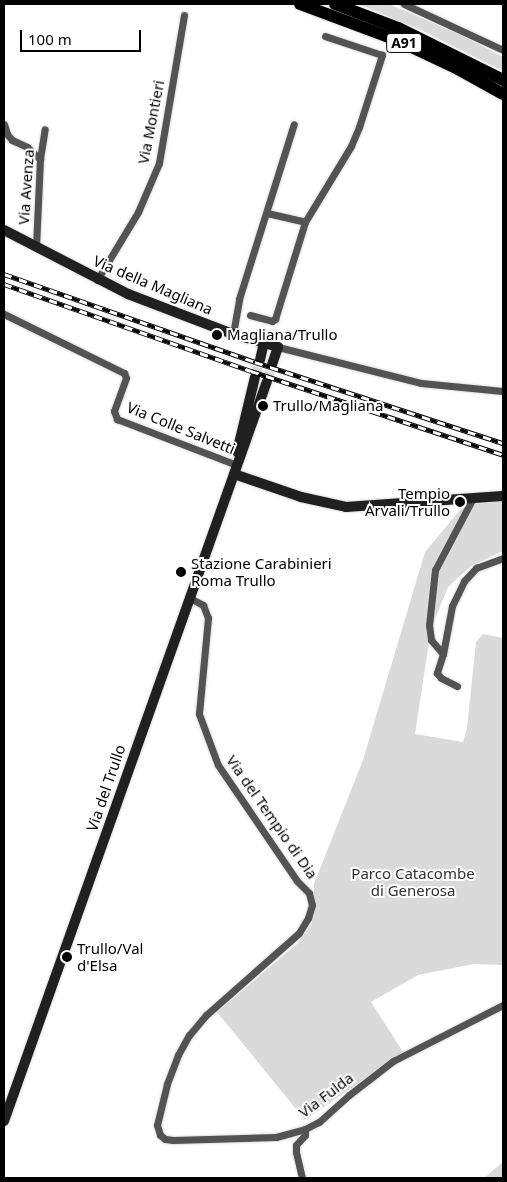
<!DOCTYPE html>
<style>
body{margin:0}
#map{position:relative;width:507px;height:1182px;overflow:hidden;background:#fff;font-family:"Noto Sans",sans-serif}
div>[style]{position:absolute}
.green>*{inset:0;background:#dadada}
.secondary-tunnel>*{height:10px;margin-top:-5px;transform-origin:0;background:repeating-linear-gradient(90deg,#d9d9d9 0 10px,transparent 0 15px)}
.roads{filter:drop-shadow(0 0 1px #dbdbdb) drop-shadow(0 0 1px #dbdbdb)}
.street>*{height:7px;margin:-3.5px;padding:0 3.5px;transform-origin:3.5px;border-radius:3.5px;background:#535353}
.secondary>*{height:10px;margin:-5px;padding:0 5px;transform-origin:5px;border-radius:5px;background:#202020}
.highway>*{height:12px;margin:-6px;padding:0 6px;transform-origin:6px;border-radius:6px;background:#000}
.rail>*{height:4.5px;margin-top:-2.25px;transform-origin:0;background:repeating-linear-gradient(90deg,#fff 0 8px,#000 0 16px);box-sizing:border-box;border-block:1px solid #000}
.dots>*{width:14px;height:14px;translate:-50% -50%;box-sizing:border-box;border:2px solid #fff;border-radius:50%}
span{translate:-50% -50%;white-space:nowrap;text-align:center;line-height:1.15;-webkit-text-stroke:4px #fff;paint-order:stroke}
.shield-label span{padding:1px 4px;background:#fff;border:1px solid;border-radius:4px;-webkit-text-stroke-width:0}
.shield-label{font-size:14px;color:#000;font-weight:700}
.street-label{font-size:15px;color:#000}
.poi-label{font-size:15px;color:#000}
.left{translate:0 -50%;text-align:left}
.right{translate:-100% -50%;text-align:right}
.park-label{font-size:15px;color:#313131}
.frame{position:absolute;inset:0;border:5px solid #000;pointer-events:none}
.scale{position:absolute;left:20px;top:30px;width:121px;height:22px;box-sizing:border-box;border:2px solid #000;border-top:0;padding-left:6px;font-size:15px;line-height:18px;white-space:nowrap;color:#000;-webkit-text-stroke:4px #fff;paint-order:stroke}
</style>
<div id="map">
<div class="green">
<i style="clip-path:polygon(358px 4px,389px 4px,463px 36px,503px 57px,503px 71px,421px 30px)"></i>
<i style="clip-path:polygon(503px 499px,503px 551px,471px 566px,448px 587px,431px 629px,415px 734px,463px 742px,467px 728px,476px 642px,483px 634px,503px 638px,503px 965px,474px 964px,418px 975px,371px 1002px,403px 1052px,305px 1120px,217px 1012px,297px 944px,311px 925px,314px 913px,314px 884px,363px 760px,425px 552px,465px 504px)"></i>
<i style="clip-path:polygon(503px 1162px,503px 1178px,484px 1178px)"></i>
</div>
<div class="secondary-tunnel">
<i style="left:255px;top:377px;width:18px;rotate:-74deg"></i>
<i style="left:267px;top:381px;width:18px;rotate:-74deg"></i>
</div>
<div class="roads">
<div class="street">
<i style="left:404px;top:4px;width:109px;rotate:24.9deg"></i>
<i style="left:4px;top:124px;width:10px;rotate:73deg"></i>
<i style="left:7px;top:134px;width:8px;rotate:50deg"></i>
<i style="left:12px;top:140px;width:17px;rotate:25deg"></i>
<i style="left:27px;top:147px;width:18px;rotate:43deg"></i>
<i style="left:267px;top:213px;width:39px;rotate:13deg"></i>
<i style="left:305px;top:222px;width:89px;rotate:-58.8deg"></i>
<i style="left:351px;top:146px;width:21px;rotate:-67deg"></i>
<i style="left:359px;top:127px;width:76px;rotate:-72.3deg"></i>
<i style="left:382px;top:55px;width:60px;rotate:-161.6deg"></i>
<i style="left:36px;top:247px;width:88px;rotate:-87.4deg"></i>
<i style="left:40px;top:159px;width:30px;rotate:-81deg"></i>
<i style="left:97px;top:280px;width:79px;rotate:-58.9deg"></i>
<i style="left:138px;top:212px;width:53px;rotate:-66.8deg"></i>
<i style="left:159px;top:163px;width:150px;rotate:-80.4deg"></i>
<i style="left:4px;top:314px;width:134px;rotate:26.2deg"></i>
<i style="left:124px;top:373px;width:5px;rotate:68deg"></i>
<i style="left:126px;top:378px;width:35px;rotate:110deg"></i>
<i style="left:114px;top:411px;width:9px;rotate:69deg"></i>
<i style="left:117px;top:419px;width:129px;rotate:21deg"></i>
<i style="left:250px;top:315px;width:23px;rotate:15deg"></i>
<i style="left:272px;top:321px;width:4px;rotate:-34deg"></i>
<i style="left:275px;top:319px;width:102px;rotate:-72.8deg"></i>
<i style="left:233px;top:334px;width:36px;rotate:-80deg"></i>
<i style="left:239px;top:299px;width:183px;rotate:-72.6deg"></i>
<i style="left:278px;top:347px;width:147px;rotate:14.1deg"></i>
<i style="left:421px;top:383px;width:82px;rotate:5.6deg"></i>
<i style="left:473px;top:498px;width:81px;rotate:117.8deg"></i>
<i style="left:435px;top:570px;width:55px;rotate:96.2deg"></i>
<i style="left:429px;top:625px;width:15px;rotate:82deg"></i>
<i style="left:431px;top:640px;width:18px;rotate:49deg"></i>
<i style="left:443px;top:654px;width:49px;rotate:-79.4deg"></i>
<i style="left:452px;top:606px;width:28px;rotate:-64deg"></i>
<i style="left:464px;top:581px;width:18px;rotate:-47deg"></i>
<i style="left:476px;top:568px;width:29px;rotate:-20deg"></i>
<i style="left:190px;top:598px;width:15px;rotate:28deg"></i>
<i style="left:203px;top:605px;width:14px;rotate:69deg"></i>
<i style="left:208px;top:618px;width:96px;rotate:95.4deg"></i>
<i style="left:199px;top:714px;width:54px;rotate:69.6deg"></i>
<i style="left:218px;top:765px;width:140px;rotate:55.7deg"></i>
<i style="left:297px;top:881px;width:17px;rotate:45deg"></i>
<i style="left:309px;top:893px;width:12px;rotate:76deg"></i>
<i style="left:312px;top:905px;width:14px;rotate:107deg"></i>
<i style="left:308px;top:918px;width:17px;rotate:121deg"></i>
<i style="left:299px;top:933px;width:124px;rotate:138.6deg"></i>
<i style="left:206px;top:1015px;width:26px;rotate:130deg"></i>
<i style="left:189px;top:1035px;width:23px;rotate:119deg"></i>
<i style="left:178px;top:1055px;width:31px;rotate:111deg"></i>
<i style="left:167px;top:1084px;width:42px;rotate:103.7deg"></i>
<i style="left:157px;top:1125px;width:10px;rotate:73deg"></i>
<i style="left:160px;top:1135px;width:6px;rotate:39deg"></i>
<i style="left:165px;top:1139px;width:8px;rotate:7deg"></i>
<i style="left:173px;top:1140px;width:103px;rotate:-1.7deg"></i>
<i style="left:276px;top:1137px;width:30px;rotate:-15deg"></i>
<i style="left:305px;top:1129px;width:16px;rotate:-27deg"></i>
<i style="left:319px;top:1122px;width:40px;rotate:-42deg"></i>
<i style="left:349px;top:1095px;width:56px;rotate:-37.7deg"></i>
<i style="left:393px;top:1061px;width:123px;rotate:-27deg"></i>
<i style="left:443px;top:654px;width:20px;rotate:108deg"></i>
<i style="left:437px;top:673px;width:6px;rotate:51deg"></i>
<i style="left:441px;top:678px;width:18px;rotate:27deg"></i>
<i style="left:302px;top:1178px;width:27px;rotate:-103deg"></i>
<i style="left:296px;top:1152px;width:7px;rotate:-90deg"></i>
<i style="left:296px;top:1145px;width:13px;rotate:-48deg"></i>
<i style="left:305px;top:1135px;width:6px;rotate:-90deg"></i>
</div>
<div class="secondary">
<i style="left:4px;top:230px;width:140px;rotate:27.3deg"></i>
<i style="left:128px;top:294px;width:112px;rotate:20.9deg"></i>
<i style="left:233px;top:334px;width:47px;rotate:16.1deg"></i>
<i style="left:278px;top:347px;width:18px;rotate:109deg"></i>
<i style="left:260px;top:360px;width:17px;rotate:-77deg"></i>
<i style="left:237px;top:452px;width:77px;rotate:-76.5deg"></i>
<i style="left:234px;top:474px;width:71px;rotate:18.9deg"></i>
<i style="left:301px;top:497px;width:46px;rotate:12.5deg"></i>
<i style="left:346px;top:507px;width:157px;rotate:-4deg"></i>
<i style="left:4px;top:1121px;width:785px;rotate:-70.43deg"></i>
</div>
<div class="highway">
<i style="left:300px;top:4px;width:103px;rotate:20.4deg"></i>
<i style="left:397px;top:40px;width:68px;rotate:25.4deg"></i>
<i style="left:458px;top:69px;width:51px;rotate:29.1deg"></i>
<i style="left:335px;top:4px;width:67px;rotate:20.9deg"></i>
<i style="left:398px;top:28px;width:117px;rotate:26.3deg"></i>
</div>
</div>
<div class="rail">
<i style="left:4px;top:274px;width:266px;rotate:19.3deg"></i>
<i style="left:255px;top:362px;width:261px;rotate:18.1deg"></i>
<i style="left:4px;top:284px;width:262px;rotate:19.4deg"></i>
<i style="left:251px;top:371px;width:266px;rotate:18.4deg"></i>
</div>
<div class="dots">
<i style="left:217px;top:335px;background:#000"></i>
<i style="left:263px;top:406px;background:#000"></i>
<i style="left:460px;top:502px;background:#000"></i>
<i style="left:181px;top:572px;background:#000"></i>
<i style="left:67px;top:957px;background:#000"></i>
</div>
<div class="shield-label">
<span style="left:404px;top:43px">A91</span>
</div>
<div class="street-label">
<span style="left:151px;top:122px;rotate:-79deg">Via Montieri</span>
<span style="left:26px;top:187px;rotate:-86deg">Via Avenza</span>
<span style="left:153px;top:285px;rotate:23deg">Via della Magliana</span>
<span style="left:181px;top:428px;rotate:22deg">Via Colle Salvetti</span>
<span style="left:106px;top:788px;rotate:-71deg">Via del Trullo</span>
<span style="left:272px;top:817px;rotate:55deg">Via del Tempio di Dia</span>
<span style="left:326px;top:1095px;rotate:-37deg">Via Fulda</span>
</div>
<div class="poi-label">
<span class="left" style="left:227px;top:335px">Magliana/Trullo</span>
<span class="left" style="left:273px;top:406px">Trullo/Magliana</span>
<span class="right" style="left:450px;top:502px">Tempio<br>Arvali/Trullo</span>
<span class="left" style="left:191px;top:572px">Stazione Carabinieri<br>Roma Trullo</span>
<span class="left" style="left:77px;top:957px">Trullo/Val<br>d'Elsa</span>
</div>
<div class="park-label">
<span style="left:413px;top:882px">Parco Catacombe<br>di Generosa</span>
</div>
<div class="frame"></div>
<div class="scale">100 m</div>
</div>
